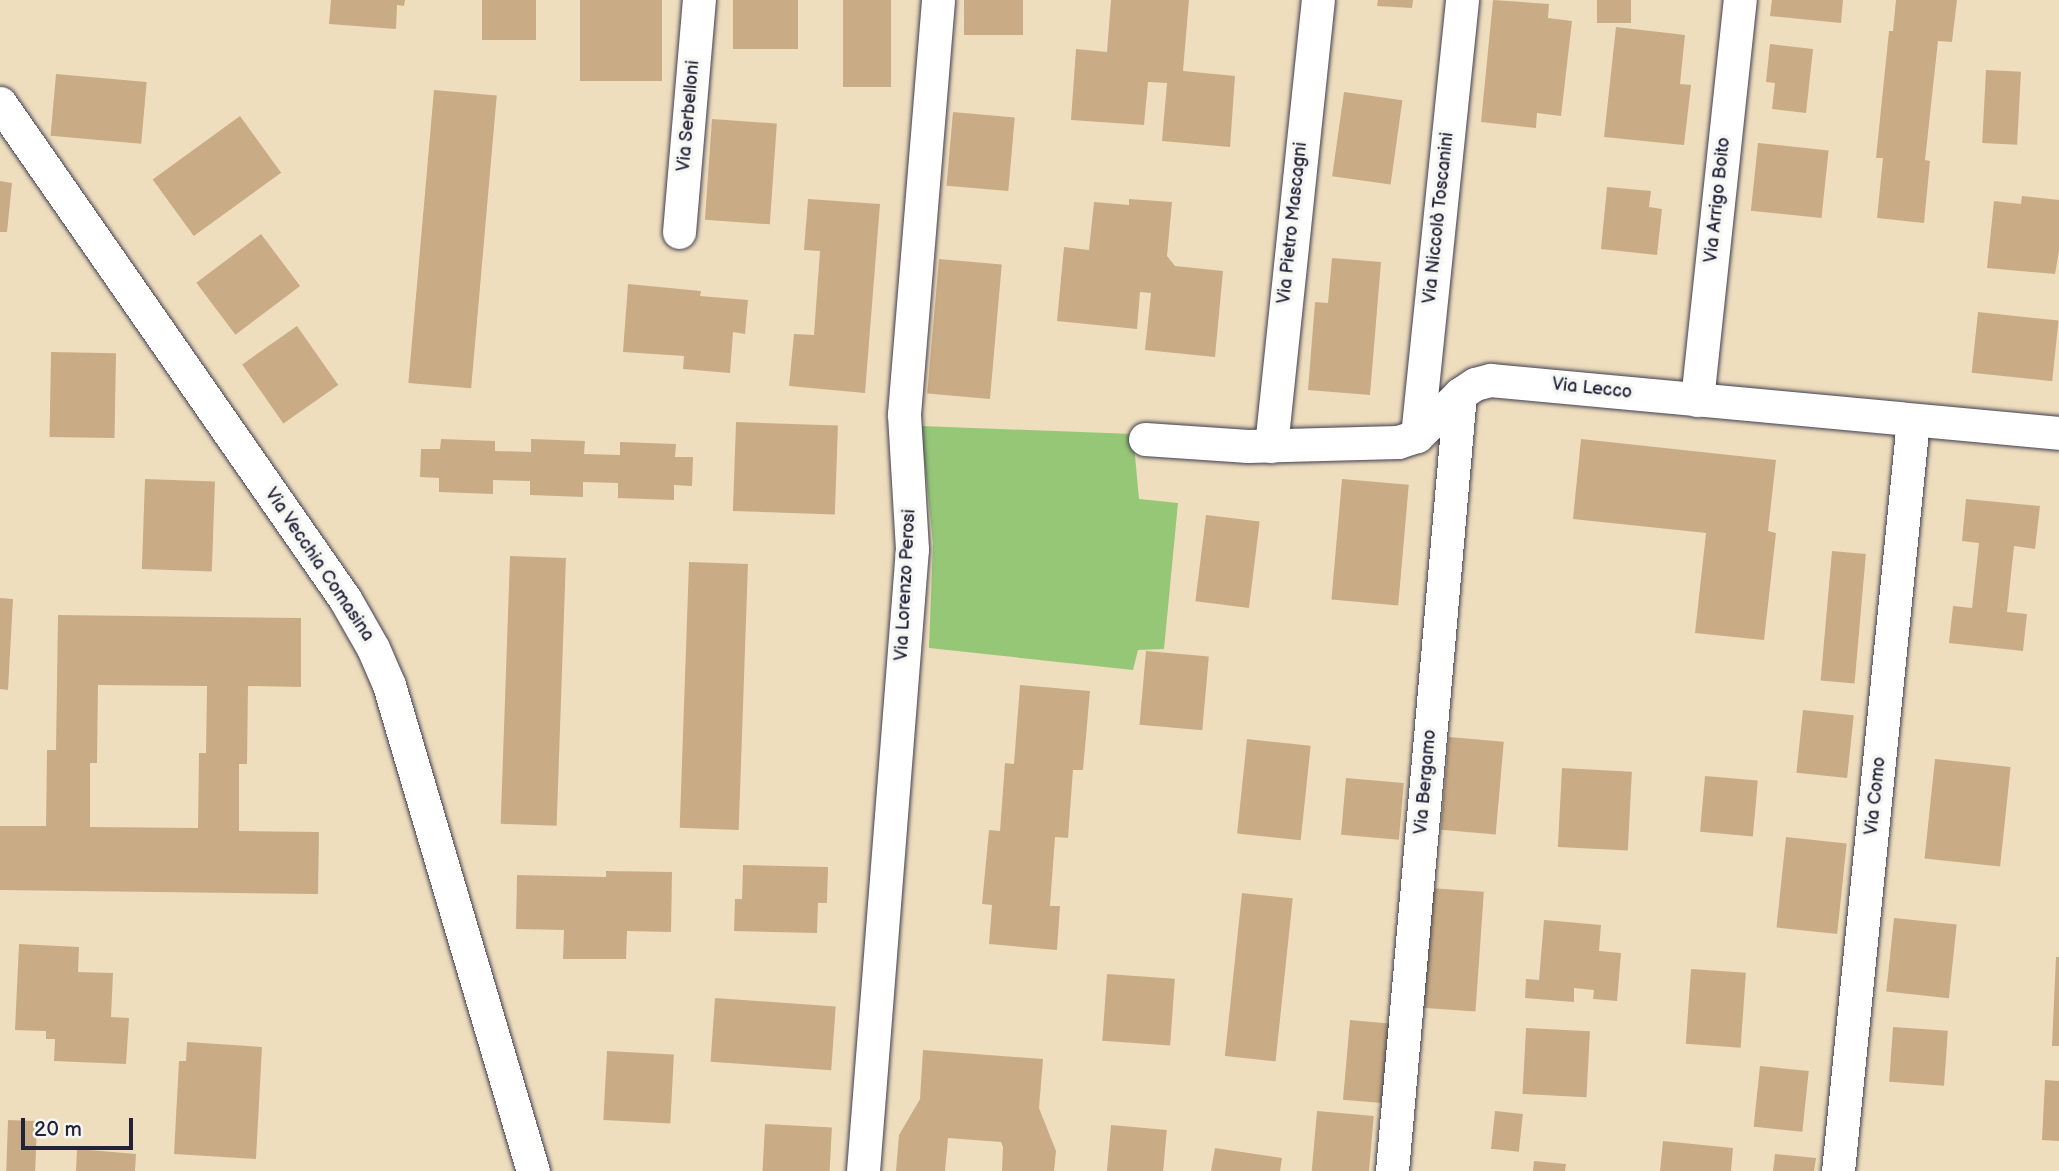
<!DOCTYPE html>
<meta charset="utf-8">
<style>
body{margin:0}
#map{position:relative;width:2059px;height:1171px;overflow:hidden;background:#efdebe;font-family:"Balsamiq Sans",sans-serif}
div>[style]{position:absolute}
.green>*{inset:0;background:#95c777}
.building>*{inset:0;background:#c9ac85;transform-origin:0 0}
.roads{filter:drop-shadow(0 0 2px #413e4f) drop-shadow(0 0 2px #413e4f)}
.minor>*{height:33px;margin:-16.5px;padding:0 16.5px;transform-origin:16.5px;border-radius:16.5px;background:#fff}
span{translate:-50% -50%;white-space:nowrap;text-align:center;line-height:1.15;-webkit-text-stroke:7px #f6f6f2;paint-order:stroke}
.street-label{font-size:18px;color:#22223b}
.scale{position:absolute;left:21px;top:1118px;width:112px;height:32px;box-sizing:border-box;border:4px solid #22223b;border-top:0;padding-left:9px;font-size:21px;line-height:24px;white-space:nowrap;color:#22223b;-webkit-text-stroke:5px #f6f6f2;paint-order:stroke}
</style>
<div id="map">
<div class="green">
<i style="clip-path:polygon(921px 426px,1133px 434px,1139px 499px,1178px 503px,1164px 649px,1138px 650px,1133px 670px,929px 648px,933px 543px)"></i>
</div>
<div class="building">
<i style="clip-path:polygon(331px 0,405px 0,404px 6px,397px 5px,396px 29px,329px 24px)"></i>
<i style="left:482px;top:0;width:54px;height:40px"></i>
<i style="left:580px;top:0;width:82px;height:81px"></i>
<i style="left:733px;top:0;width:65px;height:49px"></i>
<i style="left:843px;top:0;width:48px;height:87px"></i>
<i style="left:964px;top:0;width:59px;height:35px"></i>
<i style="clip-path:polygon(1111px 0,1189px 0,1183px 71px,1235px 76px,1230px 147px,1162px 141px,1167px 83px,1148px 82px,1144px 125px,1071px 120px,1076px 49px,1107px 52px)"></i>
<i style="clip-path:polygon(1378px 0,1413px 0,1412px 8px,1377px 6px)"></i>
<i style="clip-path:polygon(1493px 0,1549px 4px,1548px 18px,1572px 21px,1561px 116px,1537px 113px,1536px 128px,1481px 122px)"></i>
<i style="left:1597px;top:0;width:34px;height:23px"></i>
<i style="clip-path:polygon(1772px 0,1843px 0,1841px 23px,1770px 16px)"></i>
<i style="clip-path:polygon(1896px 0,1957px 0,1952px 42px,1938px 41px,1925px 160px,1930px 161px,1924px 223px,1877px 218px,1883px 158px,1876px 158px,1889px 31px,1893px 31px)"></i>
<i style="clip-path:polygon(1616px 27px,1685px 35px,1680px 84px,1691px 85px,1684px 145px,1604px 137px)"></i>
<i style="clip-path:polygon(1770px 44px,1813px 49px,1806px 113px,1772px 109px,1775px 83px,1766px 82px)"></i>
<i style="left:1986px;top:70px;width:35px;height:73px;rotate:3deg"></i>
<i style="left:56px;top:74px;width:91px;height:62px;rotate:5deg"></i>
<i style="left:434px;top:90px;width:63px;height:294px;rotate:5deg"></i>
<i style="left:1344px;top:92px;width:59px;height:85px;rotate:8deg"></i>
<i style="left:953px;top:112px;width:62px;height:74px;rotate:5deg"></i>
<i style="left:240px;top:116px;width:70px;height:108px;rotate:54deg"></i>
<i style="left:712px;top:119px;width:65px;height:101px;rotate:4deg"></i>
<i style="left:1758px;top:143px;width:71px;height:68px;rotate:6deg"></i>
<i style="clip-path:polygon(0 181px,12px 183px,7px 232px,0 232px)"></i>
<i style="clip-path:polygon(1607px 187px,1651px 191px,1649px 207px,1662px 209px,1657px 255px,1601px 249px)"></i>
<i style="clip-path:polygon(2022px 196px,2059px 200px,2059px 251px,2055px 274px,1987px 268px,1994px 201px,2021px 204px)"></i>
<i style="clip-path:polygon(808px 199px,880px 204px,865px 393px,789px 386px,794px 334px,814px 335px,820px 251px,804px 250px)"></i>
<i style="clip-path:polygon(1129px 199px,1172px 202px,1167px 256px,1175px 266px,1223px 271px,1215px 357px,1145px 350px,1151px 293px,1140px 292px,1137px 329px,1057px 321px,1064px 247px,1089px 250px,1094px 202px,1129px 205px)"></i>
<i style="left:261px;top:234px;width:65px;height:81px;rotate:53deg"></i>
<i style="clip-path:polygon(1332px 258px,1381px 262px,1370px 395px,1308px 390px,1315px 302px,1328px 303px)"></i>
<i style="left:939px;top:259px;width:63px;height:135px;rotate:5deg"></i>
<i style="clip-path:polygon(628px 284px,701px 291px,700px 296px,748px 300px,745px 334px,733px 332px,730px 373px,683px 369px,684px 356px,623px 352px)"></i>
<i style="left:1978px;top:312px;width:81px;height:61px;rotate:6deg"></i>
<i style="left:297px;top:326px;width:72px;height:67px;rotate:55deg"></i>
<i style="left:51px;top:352px;width:65px;height:85px;rotate:1deg"></i>
<i style="left:736px;top:422px;width:102px;height:89px;rotate:2deg"></i>
<i style="clip-path:polygon(441px 439px,495px 441px,495px 451px,531px 452px,531px 439px,585px 441px,584px 454px,620px 455px,620px 442px,676px 444px,675px 457px,693px 457px,692px 486px,674px 485px,674px 500px,618px 498px,618px 483px,583px 482px,583px 497px,530px 495px,530px 481px,493px 480px,493px 494px,439px 492px,439px 478px,420px 477px,421px 449px,440px 449px)"></i>
<i style="clip-path:polygon(1581px 439px,1776px 460px,1768px 531px,1776px 533px,1764px 640px,1695px 633px,1706px 533px,1573px 519px)"></i>
<i style="left:145px;top:479px;width:70px;height:90px;rotate:2deg"></i>
<i style="left:1342px;top:479px;width:67px;height:121px;rotate:5deg"></i>
<i style="clip-path:polygon(1966px 499px,2040px 506px,2035px 549px,2014px 546px,2007px 612px,2027px 614px,2023px 651px,1949px 643px,1953px 606px,1972px 608px,1979px 543px,1962px 541px)"></i>
<i style="left:1206px;top:515px;width:54px;height:87px;rotate:7deg"></i>
<i style="left:1832px;top:551px;width:34px;height:130px;rotate:5deg"></i>
<i style="left:510px;top:556px;width:56px;height:268px;rotate:2deg"></i>
<i style="left:689px;top:562px;width:59px;height:266px;rotate:2deg"></i>
<i style="clip-path:polygon(0 598px,13px 599px,8px 690px,0 689px)"></i>
<i style="clip-path:polygon(evenodd,58px 615px,301px 618px,301px 687px,248px 686px,247px 764px,239px 764px,239px 831px,319px 832px,318px 894px,0 890px,0 826px,46px 826px,47px 750px,56px 750px,58px 615px,98px 685px,207px 686px,206px 753px,199px 753px,198px 828px,90px 827px,90px 763px,97px 763px,98px 685px)"></i>
<i style="left:1146px;top:651px;width:63px;height:74px;rotate:5deg"></i>
<i style="clip-path:polygon(1020px 685px,1090px 691px,1083px 770px,1073px 770px,1068px 838px,1055px 837px,1050px 906px,1060px 906px,1057px 950px,989px 944px,992px 905px,982px 904px,989px 830px,1000px 831px,1005px 763px,1014px 764px)"></i>
<i style="left:1803px;top:710px;width:51px;height:63px;rotate:6deg"></i>
<i style="left:1449px;top:737px;width:55px;height:93px;rotate:5deg"></i>
<i style="left:1247px;top:739px;width:64px;height:95px;rotate:6deg"></i>
<i style="left:1935px;top:759px;width:76px;height:100px;rotate:6deg"></i>
<i style="left:1562px;top:768px;width:70px;height:79px;rotate:3deg"></i>
<i style="left:1705px;top:776px;width:53px;height:56px;rotate:5deg"></i>
<i style="left:1346px;top:778px;width:58px;height:57px;rotate:5deg"></i>
<i style="left:1786px;top:837px;width:61px;height:91px;rotate:6deg"></i>
<i style="clip-path:polygon(743px 865px,828px 867px,827px 903px,818px 903px,817px 933px,734px 931px,735px 899px,742px 899px)"></i>
<i style="clip-path:polygon(606px 871px,672px 872px,671px 932px,627px 931px,626px 959px,563px 959px,564px 930px,516px 929px,517px 875px,606px 877px)"></i>
<i style="left:1430px;top:888px;width:54px;height:120px;rotate:4deg"></i>
<i style="left:1242px;top:893px;width:51px;height:164px;rotate:6deg"></i>
<i style="left:1894px;top:918px;width:63px;height:74px;rotate:6deg"></i>
<i style="clip-path:polygon(1544px 920px,1601px 925px,1599px 951px,1621px 953px,1617px 1001px,1593px 999px,1594px 990px,1574px 988px,1574px 1002px,1525px 998px,1526px 979px,1539px 980px)"></i>
<i style="clip-path:polygon(19px 944px,79px 947px,78px 972px,113px 973px,111px 1017px,129px 1018px,126px 1064px,54px 1061px,55px 1039px,46px 1039px,46px 1031px,15px 1030px)"></i>
<i style="clip-path:polygon(2056px 957px,2059px 957px,2059px 1046px,2052px 1046px)"></i>
<i style="left:1691px;top:969px;width:55px;height:75px;rotate:4deg"></i>
<i style="left:1107px;top:974px;width:68px;height:67px;rotate:4deg"></i>
<i style="left:715px;top:998px;width:121px;height:64px;rotate:4deg"></i>
<i style="left:1350px;top:1020px;width:42px;height:80px;rotate:5deg"></i>
<i style="left:1893px;top:1027px;width:55px;height:55px;rotate:4deg"></i>
<i style="left:1526px;top:1028px;width:64px;height:66px;rotate:3deg"></i>
<i style="clip-path:polygon(187px 1042px,262px 1047px,256px 1159px,174px 1154px,179px 1061px,186px 1061px)"></i>
<i style="clip-path:polygon(923px 1050px,1043px 1059px,1039px 1108px,1056px 1151px,1054px 1171px,1002px 1171px,1003px 1147px,1001px 1142px,948px 1138px,945px 1171px,896px 1171px,899px 1135px,920px 1099px)"></i>
<i style="left:607px;top:1051px;width:67px;height:69px;rotate:3deg"></i>
<i style="left:1760px;top:1066px;width:49px;height:61px;rotate:6deg"></i>
<i style="clip-path:polygon(2045px 1080px,2059px 1081px,2059px 1141px,2042px 1140px)"></i>
<i style="left:1317px;top:1111px;width:57px;height:60px;rotate:5deg"></i>
<i style="left:1495px;top:1111px;width:28px;height:38px;rotate:6deg"></i>
<i style="left:8px;top:1120px;width:29px;height:51px;rotate:2deg"></i>
<i style="left:765px;top:1124px;width:67px;height:47px;rotate:3deg"></i>
<i style="left:1111px;top:1125px;width:56px;height:46px;rotate:5deg"></i>
<i style="clip-path:polygon(1663px 1141px,1733px 1148px,1731px 1171px,1660px 1171px)"></i>
<i style="clip-path:polygon(1215px 1148px,1282px 1158px,1280px 1171px,1211px 1171px)"></i>
<i style="clip-path:polygon(77px 1149px,136px 1154px,135px 1171px,76px 1171px)"></i>
<i style="clip-path:polygon(1775px 1154px,1816px 1158px,1814px 1171px,1773px 1171px)"></i>
<i style="clip-path:polygon(1534px 1161px,1566px 1164px,1565px 1171px,1533px 1171px)"></i>
</div>
<div class="roads">
<div class="minor">
<i style="left:0;top:103px;width:604px;rotate:55.18deg"></i>
<i style="left:345px;top:599px;width:56px;rotate:60.3deg"></i>
<i style="left:373px;top:648px;width:40px;rotate:66.6deg"></i>
<i style="left:389px;top:685px;width:507px;rotate:73.5deg"></i>
<i style="left:679px;top:232px;width:233px;rotate:-85.1deg"></i>
<i style="left:1697px;top:400px;width:402px;rotate:-83.9deg"></i>
<i style="left:1417px;top:436px;width:438px;rotate:-84.1deg"></i>
<i style="left:1145px;top:439px;width:103px;rotate:3.9deg"></i>
<i style="left:1248px;top:446px;width:150px;rotate:-1.5deg"></i>
<i style="left:1398px;top:442px;width:20px;rotate:-18deg"></i>
<i style="left:1417px;top:436px;width:60px;rotate:-44.3deg"></i>
<i style="left:1460px;top:394px;width:18px;rotate:-34deg"></i>
<i style="left:1475px;top:384px;width:16px;rotate:-15deg"></i>
<i style="left:1490px;top:380px;width:571px;rotate:5.32deg"></i>
<i style="left:1271px;top:446px;width:448px;rotate:-84deg"></i>
<i style="left:863px;top:1171px;width:624px;rotate:-85.5deg"></i>
<i style="left:912px;top:549px;width:135px;rotate:-93.4deg"></i>
<i style="left:904px;top:414px;width:415px;rotate:-85.3deg"></i>
<i style="left:1392px;top:1171px;width:780px;rotate:-85deg"></i>
<i style="left:1838px;top:1171px;width:754px;rotate:-84.29deg"></i>
</div>
</div>
<div class="street-label">
<span style="left:689px;top:116px;rotate:-85deg">Via Serbelloni</span>
<span style="left:1718px;top:200px;rotate:-84deg">Via Arrigo Boito</span>
<span style="left:1439px;top:218px;rotate:-84deg">Via Niccolò Toscanini</span>
<span style="left:1293px;top:223px;rotate:-84deg">Via Pietro Mascagni</span>
<span style="left:1592px;top:389px;rotate:6deg">Via Lecco</span>
<span style="left:319px;top:565px;rotate:56deg">Via Vecchia Comasina</span>
<span style="left:906px;top:585px;rotate:-87deg">Via Lorenzo Perosi</span>
<span style="left:1426px;top:782px;rotate:-85deg">Via Bergamo</span>
<span style="left:1876px;top:796px;rotate:-84deg">Via Como</span>
</div>
<div class="scale">20 m</div>
</div>
